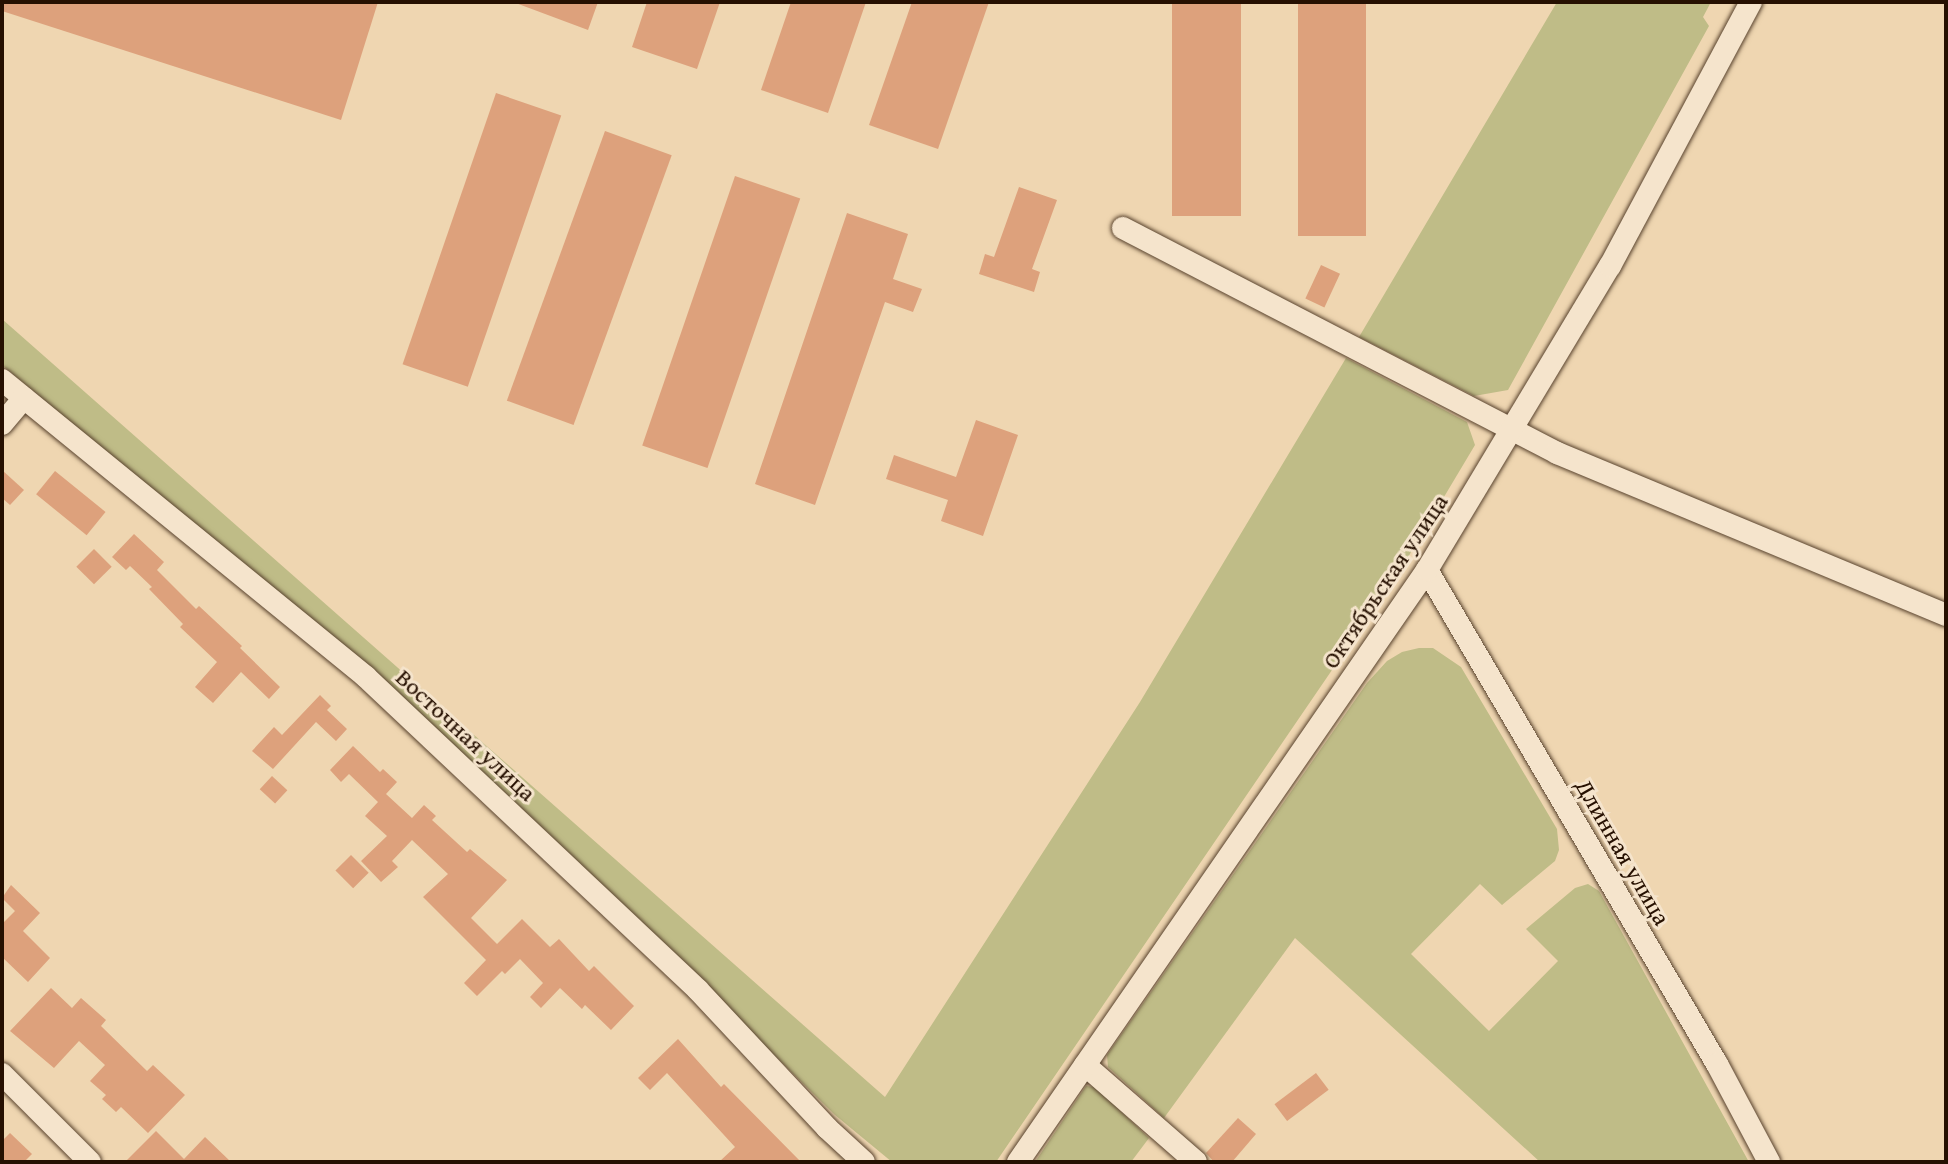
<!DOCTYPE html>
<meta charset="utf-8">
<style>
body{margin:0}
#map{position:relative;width:1948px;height:1164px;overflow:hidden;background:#efd6b1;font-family:"Gentium Book Plus",serif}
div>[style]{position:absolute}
.green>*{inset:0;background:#bfbc87}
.building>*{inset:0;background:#dda17c;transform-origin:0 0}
.roads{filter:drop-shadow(0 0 2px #58422d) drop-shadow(0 0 2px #58422d)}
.minor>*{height:22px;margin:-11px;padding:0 11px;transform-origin:11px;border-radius:11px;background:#f5e4cc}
span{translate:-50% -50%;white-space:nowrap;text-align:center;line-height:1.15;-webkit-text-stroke:6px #f5e4cc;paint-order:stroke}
.street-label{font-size:24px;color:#261001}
.frame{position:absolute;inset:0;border:4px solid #261001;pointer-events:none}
</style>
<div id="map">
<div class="green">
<i style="clip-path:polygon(1557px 2px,1711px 2px,1703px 17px,1709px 26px,1508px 390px,1474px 396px,1359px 337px)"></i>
<i style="clip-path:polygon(2px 319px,885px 1097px,1140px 702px,1346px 358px,1467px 422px,1475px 445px,1401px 569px,996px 1162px,892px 1162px,835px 1115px,672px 954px,160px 497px,2px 365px)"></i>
<i style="clip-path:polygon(1419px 648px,1433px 648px,1461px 667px,1557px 829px,1559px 850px,1555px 861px,1502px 905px,1480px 884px,1411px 954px,1489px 1031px,1558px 961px,1526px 929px,1575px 888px,1588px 884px,1599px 891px,1749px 1162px,1540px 1162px,1295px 938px,1164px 1118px,1108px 1067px,1107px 1055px,1367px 683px,1387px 661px,1402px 652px)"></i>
<i style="clip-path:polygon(1086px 1086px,1095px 1087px,1149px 1138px,1131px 1162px,1035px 1162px)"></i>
</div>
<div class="building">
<i style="clip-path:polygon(2px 2px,378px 2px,341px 120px,2px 11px)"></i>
<i style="clip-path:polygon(513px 2px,598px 2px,588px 30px)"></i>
<i style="clip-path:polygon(647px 2px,720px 2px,697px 69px,632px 47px)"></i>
<i style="clip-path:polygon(791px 2px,866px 2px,828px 113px,761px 90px)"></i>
<i style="clip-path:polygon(912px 2px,989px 2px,938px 149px,869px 125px)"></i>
<i style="left:1172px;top:2px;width:69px;height:214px"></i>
<i style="left:1298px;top:2px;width:68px;height:234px"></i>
<i style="left:496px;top:93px;width:69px;height:287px;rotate:19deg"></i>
<i style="left:605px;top:131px;width:71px;height:287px;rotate:20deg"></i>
<i style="left:735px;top:176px;width:69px;height:285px;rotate:19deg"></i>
<i style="clip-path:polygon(1019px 187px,1057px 200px,1032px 269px,1040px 272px,1034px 292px,979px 274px,985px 254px,994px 257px)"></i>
<i style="clip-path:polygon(847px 213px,908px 234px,893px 279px,922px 289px,913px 312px,885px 302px,815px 505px,755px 484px)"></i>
<i style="left:1321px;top:265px;width:21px;height:37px;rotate:25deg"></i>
<i style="clip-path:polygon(976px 420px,1018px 435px,983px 536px,941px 521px,948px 500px,886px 479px,894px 455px,956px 477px)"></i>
<i style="clip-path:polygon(2px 470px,24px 490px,10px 505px,2px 498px)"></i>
<i style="left:55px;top:471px;width:65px;height:30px;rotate:39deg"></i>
<i style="clip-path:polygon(134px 534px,164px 562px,157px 570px,196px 609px,199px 606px,242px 646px,240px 648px,280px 687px,269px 699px,241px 672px,213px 703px,195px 687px,217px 662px,180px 627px,183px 624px,149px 589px,152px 587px,130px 566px,126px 570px,112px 557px)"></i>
<i style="left:94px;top:549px;width:25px;height:25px;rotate:45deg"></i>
<i style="clip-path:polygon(320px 695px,331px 706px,327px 710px,347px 729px,336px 741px,316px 722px,273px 769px,252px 751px,274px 727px,282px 735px)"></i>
<i style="clip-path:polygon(353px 746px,380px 772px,383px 769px,397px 782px,386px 794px,412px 818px,424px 805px,436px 816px,432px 820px,467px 852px,470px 849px,507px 880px,471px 918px,497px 944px,522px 919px,550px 947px,559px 939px,589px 971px,594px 966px,634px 1006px,611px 1030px,585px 1005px,582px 1009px,560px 988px,541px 1008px,530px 997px,543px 983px,520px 959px,505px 974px,502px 971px,477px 996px,464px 983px,486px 960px,423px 897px,448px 874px,412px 840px,392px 861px,398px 867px,381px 882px,361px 861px,387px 836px,365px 816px,378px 802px,349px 774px,341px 782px,330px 770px)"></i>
<i style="left:272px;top:776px;width:21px;height:18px;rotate:43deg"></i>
<i style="left:351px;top:855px;width:25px;height:22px;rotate:45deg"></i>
<i style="clip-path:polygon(11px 885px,40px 913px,23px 931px,50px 958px,28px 982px,2px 957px,2px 924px,15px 911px,2px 898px)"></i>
<i style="clip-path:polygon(51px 988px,72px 1008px,81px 998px,106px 1020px,101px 1026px,147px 1071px,153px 1065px,185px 1095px,148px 1133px,121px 1107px,116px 1112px,102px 1099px,106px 1095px,90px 1081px,105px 1065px,79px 1041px,54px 1068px,10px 1031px)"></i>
<i style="clip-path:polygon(678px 1039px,721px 1087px,724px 1084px,801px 1162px,719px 1162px,735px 1147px,667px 1073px,650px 1090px,638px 1078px)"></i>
<i style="left:1316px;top:1073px;width:21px;height:52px;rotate:53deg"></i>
<i style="clip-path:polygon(1238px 1118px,1256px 1134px,1232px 1162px,1214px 1162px,1206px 1153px)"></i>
<i style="clip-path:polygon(156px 1131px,184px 1159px,205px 1137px,231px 1162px,125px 1162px)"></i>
<i style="clip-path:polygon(10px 1133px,32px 1154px,24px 1162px,2px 1162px,2px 1141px)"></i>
</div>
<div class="roads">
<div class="minor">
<i style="left:1123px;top:228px;width:489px;rotate:27.4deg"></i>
<i style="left:1557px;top:453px;width:421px;rotate:22.6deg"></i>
<i style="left:2px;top:380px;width:470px;rotate:39.2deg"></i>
<i style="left:366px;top:677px;width:456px;rotate:43.3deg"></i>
<i style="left:698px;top:990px;width:189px;rotate:46.9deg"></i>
<i style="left:827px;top:1128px;width:50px;rotate:42.6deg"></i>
<i style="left:2px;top:424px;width:34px;rotate:-50deg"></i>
<i style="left:1427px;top:570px;width:573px;rotate:59.59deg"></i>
<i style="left:1717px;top:1064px;width:111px;rotate:62deg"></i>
<i style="left:1085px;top:1065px;width:147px;rotate:41.1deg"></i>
<i style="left:2px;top:1074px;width:124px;rotate:45deg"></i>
<i style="left:1018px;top:1162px;width:720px;rotate:-55.36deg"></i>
<i style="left:1427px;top:570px;width:355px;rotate:-59deg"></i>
<i style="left:1610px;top:266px;width:299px;rotate:-61.9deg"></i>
</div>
</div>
<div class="street-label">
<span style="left:1385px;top:581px;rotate:-56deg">Октябрьская улица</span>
<span style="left:466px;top:735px;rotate:43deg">Восточная улица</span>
<span style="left:1623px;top:852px;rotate:60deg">Длинная улица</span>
</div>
<div class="frame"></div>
</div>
